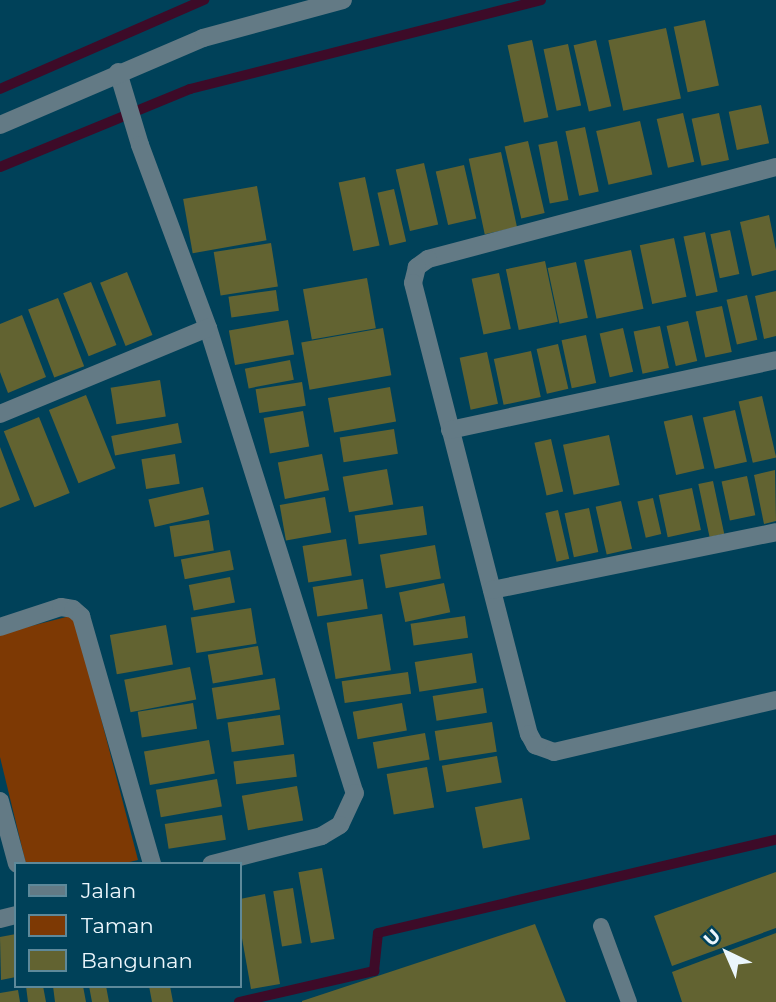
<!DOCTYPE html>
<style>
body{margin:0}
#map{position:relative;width:776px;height:1002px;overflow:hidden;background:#004159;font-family:Montserrat,sans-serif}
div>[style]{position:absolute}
.green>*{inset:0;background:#7d3904}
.stream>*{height:10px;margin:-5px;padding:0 5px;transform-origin:5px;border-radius:5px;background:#3d0b28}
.building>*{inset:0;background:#626331;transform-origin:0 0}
.service>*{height:16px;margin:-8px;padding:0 8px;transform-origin:8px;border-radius:8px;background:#637a85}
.minor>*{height:18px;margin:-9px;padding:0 9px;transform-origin:9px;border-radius:9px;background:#637a85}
span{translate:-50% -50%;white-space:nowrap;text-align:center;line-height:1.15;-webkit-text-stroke:5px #004159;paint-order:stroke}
.legend{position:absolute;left:14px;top:862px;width:228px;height:126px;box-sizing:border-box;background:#004159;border:2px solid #5e899a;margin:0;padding:9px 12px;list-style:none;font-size:21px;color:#ebf6fc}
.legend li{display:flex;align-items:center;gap:14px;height:35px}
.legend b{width:35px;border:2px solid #5e899a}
.north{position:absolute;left:692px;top:918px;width:70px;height:70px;-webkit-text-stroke:5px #004159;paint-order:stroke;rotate:316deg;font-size:19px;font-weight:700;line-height:28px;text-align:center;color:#ebf6fc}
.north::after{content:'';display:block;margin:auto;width:24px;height:32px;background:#ebf6fc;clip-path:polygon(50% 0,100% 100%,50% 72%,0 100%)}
</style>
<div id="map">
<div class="green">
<i style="clip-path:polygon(74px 615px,138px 860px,121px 864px,26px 864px,0 757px,0 634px)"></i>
</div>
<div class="stream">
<i style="left:0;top:89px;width:223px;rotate:-23.6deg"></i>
<i style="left:0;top:167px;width:205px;rotate:-22.3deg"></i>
<i style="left:190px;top:89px;width:362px;rotate:-14.2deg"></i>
<i style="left:239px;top:1002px;width:139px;rotate:-12.9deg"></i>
<i style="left:374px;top:971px;width:38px;rotate:-84deg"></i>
<i style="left:378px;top:933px;width:409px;rotate:-13.2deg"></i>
</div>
<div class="building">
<i style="left:705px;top:20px;width:67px;height:32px;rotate:78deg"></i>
<i style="left:666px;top:28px;width:72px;height:59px;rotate:78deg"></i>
<i style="left:532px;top:40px;width:79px;height:25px;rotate:78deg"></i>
<i style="left:596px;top:40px;width:68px;height:23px;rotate:77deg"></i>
<i style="left:568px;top:44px;width:63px;height:25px;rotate:78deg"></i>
<i style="left:761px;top:105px;width:39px;height:33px;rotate:78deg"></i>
<i style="left:683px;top:113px;width:50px;height:27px;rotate:77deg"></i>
<i style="left:719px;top:113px;width:48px;height:28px;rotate:78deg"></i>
<i style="left:640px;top:121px;width:55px;height:45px;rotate:77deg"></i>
<i style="left:585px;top:127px;width:66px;height:20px;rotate:78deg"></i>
<i style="left:528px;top:141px;width:74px;height:24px;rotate:77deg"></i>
<i style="left:557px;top:141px;width:60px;height:19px;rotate:79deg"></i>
<i style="left:501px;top:152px;width:77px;height:33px;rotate:78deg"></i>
<i style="left:424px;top:163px;width:63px;height:29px;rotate:77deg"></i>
<i style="left:464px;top:165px;width:55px;height:29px;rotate:77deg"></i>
<i style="left:365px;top:177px;width:70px;height:27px;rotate:78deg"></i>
<i style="left:257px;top:186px;width:55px;height:75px;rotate:80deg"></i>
<i style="left:394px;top:189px;width:54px;height:17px;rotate:77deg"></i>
<i style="clip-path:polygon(769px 215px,776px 250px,776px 270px,752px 276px,740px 222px)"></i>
<i style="left:730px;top:230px;width:45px;height:20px;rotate:78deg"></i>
<i style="left:705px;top:232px;width:61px;height:22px;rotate:78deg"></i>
<i style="left:674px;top:238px;width:60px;height:35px;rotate:78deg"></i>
<i style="left:271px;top:243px;width:44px;height:58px;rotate:81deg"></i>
<i style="left:631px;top:250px;width:60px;height:48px;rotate:78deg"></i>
<i style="left:545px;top:261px;width:62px;height:40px;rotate:78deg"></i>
<i style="left:576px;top:262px;width:57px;height:29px;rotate:78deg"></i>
<i style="left:127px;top:272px;width:68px;height:29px;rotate:68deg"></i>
<i style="left:499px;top:273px;width:57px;height:28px;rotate:78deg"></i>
<i style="left:367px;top:278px;width:51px;height:65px;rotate:80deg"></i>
<i style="left:91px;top:282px;width:68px;height:30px;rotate:68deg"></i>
<i style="left:276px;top:290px;width:21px;height:48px;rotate:82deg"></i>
<i style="clip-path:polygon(776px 291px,776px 336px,764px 339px,755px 296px)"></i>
<i style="left:747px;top:295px;width:46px;height:21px;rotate:77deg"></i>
<i style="left:58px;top:298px;width:73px;height:32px;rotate:69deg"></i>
<i style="left:722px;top:306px;width:47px;height:27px;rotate:78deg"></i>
<i style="clip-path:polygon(22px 315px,46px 377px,8px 393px,0 372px,0 324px)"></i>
<i style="left:288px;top:320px;width:35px;height:60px;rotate:80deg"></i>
<i style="left:688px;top:321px;width:41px;height:22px;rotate:77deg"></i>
<i style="left:660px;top:326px;width:43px;height:27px;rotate:78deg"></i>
<i style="left:383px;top:328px;width:48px;height:83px;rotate:80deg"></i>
<i style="left:623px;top:328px;width:45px;height:24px;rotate:77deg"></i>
<i style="left:586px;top:335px;width:49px;height:25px;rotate:78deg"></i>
<i style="left:558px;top:344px;width:46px;height:22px;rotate:77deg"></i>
<i style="left:531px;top:351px;width:47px;height:38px;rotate:78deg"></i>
<i style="left:487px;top:352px;width:53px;height:28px;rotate:78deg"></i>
<i style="left:290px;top:360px;width:20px;height:46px;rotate:79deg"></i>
<i style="left:160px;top:380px;width:37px;height:50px;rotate:81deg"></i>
<i style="left:302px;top:382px;width:24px;height:47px;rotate:81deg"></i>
<i style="left:390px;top:387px;width:35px;height:63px;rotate:80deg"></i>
<i style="left:86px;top:395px;width:79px;height:40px;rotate:68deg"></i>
<i style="left:762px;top:396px;width:63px;height:24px;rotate:77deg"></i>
<i style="left:735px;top:410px;width:53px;height:33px;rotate:77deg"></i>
<i style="left:303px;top:411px;width:36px;height:40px;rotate:80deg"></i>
<i style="left:692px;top:415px;width:55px;height:29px;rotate:77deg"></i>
<i style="left:39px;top:417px;width:82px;height:38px;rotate:68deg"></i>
<i style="left:178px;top:423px;width:20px;height:68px;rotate:79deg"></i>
<i style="left:394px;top:429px;width:25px;height:55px;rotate:81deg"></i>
<i style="left:609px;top:435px;width:51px;height:47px;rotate:78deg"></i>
<i style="left:551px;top:439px;width:54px;height:17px;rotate:77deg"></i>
<i style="clip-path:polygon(0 447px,20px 500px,0 508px)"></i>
<i style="left:175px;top:454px;width:30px;height:34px;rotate:81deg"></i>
<i style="left:322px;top:454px;width:37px;height:45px;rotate:79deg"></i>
<i style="left:387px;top:469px;width:36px;height:45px;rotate:80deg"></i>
<i style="clip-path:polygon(775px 470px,776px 521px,764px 524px,754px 475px)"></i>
<i style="left:747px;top:476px;width:40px;height:26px;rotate:78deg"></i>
<i style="left:713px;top:481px;width:54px;height:15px;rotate:78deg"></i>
<i style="left:203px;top:487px;width:28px;height:56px;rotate:77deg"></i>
<i style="left:692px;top:488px;width:43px;height:34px;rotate:78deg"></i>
<i style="left:325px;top:497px;width:36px;height:46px;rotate:80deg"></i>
<i style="left:653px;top:498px;width:37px;height:16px;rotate:77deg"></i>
<i style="left:621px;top:501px;width:49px;height:26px;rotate:77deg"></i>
<i style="left:423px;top:506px;width:29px;height:69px;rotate:82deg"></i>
<i style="left:589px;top:508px;width:45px;height:25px;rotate:78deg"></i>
<i style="left:558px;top:510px;width:50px;height:13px;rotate:77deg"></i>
<i style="left:209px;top:520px;width:31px;height:40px;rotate:81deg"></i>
<i style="left:346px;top:539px;width:37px;height:44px;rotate:81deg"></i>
<i style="left:435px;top:545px;width:34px;height:56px;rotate:80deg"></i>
<i style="left:230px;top:550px;width:20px;height:50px;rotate:79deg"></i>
<i style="left:230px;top:577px;width:26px;height:42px;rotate:79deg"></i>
<i style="left:363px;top:579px;width:30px;height:51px;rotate:81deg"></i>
<i style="left:444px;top:583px;width:30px;height:46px;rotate:78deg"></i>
<i style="left:251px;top:608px;width:36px;height:61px;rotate:81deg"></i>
<i style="left:382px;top:614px;width:57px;height:56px;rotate:81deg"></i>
<i style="left:465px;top:616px;width:22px;height:55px;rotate:82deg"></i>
<i style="left:166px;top:625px;width:40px;height:57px;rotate:80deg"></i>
<i style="left:258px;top:646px;width:29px;height:51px;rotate:80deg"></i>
<i style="left:472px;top:653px;width:30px;height:58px;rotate:81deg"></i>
<i style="left:190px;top:667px;width:33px;height:67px;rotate:79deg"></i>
<i style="left:408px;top:672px;width:22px;height:67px;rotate:82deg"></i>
<i style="left:275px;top:678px;width:32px;height:64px;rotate:81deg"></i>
<i style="left:483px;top:688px;width:25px;height:51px;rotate:81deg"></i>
<i style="left:193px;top:703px;width:26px;height:56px;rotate:81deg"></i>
<i style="left:402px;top:703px;width:28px;height:50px;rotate:80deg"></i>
<i style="left:280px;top:715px;width:30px;height:53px;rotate:82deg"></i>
<i style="left:492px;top:722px;width:30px;height:58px;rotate:81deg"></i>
<i style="left:425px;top:733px;width:27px;height:53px;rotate:80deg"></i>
<i style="left:209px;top:740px;width:34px;height:66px;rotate:80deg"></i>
<i style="left:294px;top:754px;width:23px;height:61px;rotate:83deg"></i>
<i style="left:497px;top:756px;width:27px;height:56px;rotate:80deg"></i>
<i style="left:427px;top:767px;width:41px;height:41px;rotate:80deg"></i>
<i style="left:217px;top:779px;width:28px;height:62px;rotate:80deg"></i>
<i style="left:297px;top:786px;width:35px;height:56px;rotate:80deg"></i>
<i style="left:522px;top:798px;width:42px;height:48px;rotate:79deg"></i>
<i style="left:222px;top:815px;width:25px;height:58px;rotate:81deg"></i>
<i style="left:322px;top:868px;width:72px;height:24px;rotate:80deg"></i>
<i style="clip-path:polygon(776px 872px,776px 928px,672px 966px,654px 916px)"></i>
<i style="left:293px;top:888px;width:56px;height:20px;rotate:81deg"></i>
<i style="clip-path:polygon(265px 894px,280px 984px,251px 989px,240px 927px,240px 899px)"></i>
<i style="clip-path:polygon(535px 924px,566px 1002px,302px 1002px,302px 1001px)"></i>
<i style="clip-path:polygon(776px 933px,776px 1002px,682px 1002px,672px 972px)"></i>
<i style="clip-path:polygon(16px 934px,16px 977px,1px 980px,0 937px)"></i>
<i style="clip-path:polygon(26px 986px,43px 986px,46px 1002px,28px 1002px)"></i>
<i style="clip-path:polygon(53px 986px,83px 986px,86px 1002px,55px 1002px)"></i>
<i style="clip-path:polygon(89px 986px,106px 986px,109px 1002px,92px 1002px)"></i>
<i style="clip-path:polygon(149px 986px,170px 986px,173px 1002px,152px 1002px)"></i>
<i style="clip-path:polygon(18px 990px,20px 1002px,0 1002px,0 993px)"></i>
</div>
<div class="service">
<i style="left:601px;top:926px;width:81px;rotate:69.8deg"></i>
</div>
<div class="minor">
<i style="left:118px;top:72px;width:76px;rotate:73.2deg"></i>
<i style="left:140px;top:145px;width:195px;rotate:69.6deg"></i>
<i style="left:208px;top:328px;width:488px;rotate:72.5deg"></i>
<i style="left:355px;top:793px;width:35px;rotate:115deg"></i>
<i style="left:340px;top:825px;width:21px;rotate:149deg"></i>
<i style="left:322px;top:836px;width:114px;rotate:165.7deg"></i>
<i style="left:0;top:125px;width:221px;rotate:-23.2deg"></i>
<i style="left:203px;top:38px;width:145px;rotate:-15.2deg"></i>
<i style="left:776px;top:167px;width:360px;rotate:165.2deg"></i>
<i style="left:428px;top:259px;width:14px;rotate:144deg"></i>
<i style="left:417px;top:267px;width:16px;rotate:104deg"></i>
<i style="left:413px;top:283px;width:466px;rotate:75.6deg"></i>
<i style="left:529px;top:734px;width:13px;rotate:61deg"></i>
<i style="left:535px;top:745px;width:20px;rotate:20deg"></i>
<i style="left:554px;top:752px;width:228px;rotate:-13.2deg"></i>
<i style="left:0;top:414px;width:225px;rotate:-22.5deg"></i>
<i style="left:450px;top:430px;width:333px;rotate:-12.1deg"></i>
<i style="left:492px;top:590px;width:290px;rotate:-11.5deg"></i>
<i style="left:0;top:627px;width:64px;rotate:-18.2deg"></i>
<i style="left:61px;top:607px;width:12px;rotate:9deg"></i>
<i style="left:73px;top:609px;width:11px;rotate:41deg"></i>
<i style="left:81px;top:616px;width:258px;rotate:74deg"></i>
<i style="left:0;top:801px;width:65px;rotate:74.9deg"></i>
<i style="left:0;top:919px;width:16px;rotate:-14deg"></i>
</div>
<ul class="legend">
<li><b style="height:9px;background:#637a85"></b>Jalan</li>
<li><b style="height:19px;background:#7d3904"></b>Taman</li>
<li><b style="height:19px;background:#626331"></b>Bangunan</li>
</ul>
<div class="north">U</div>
</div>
